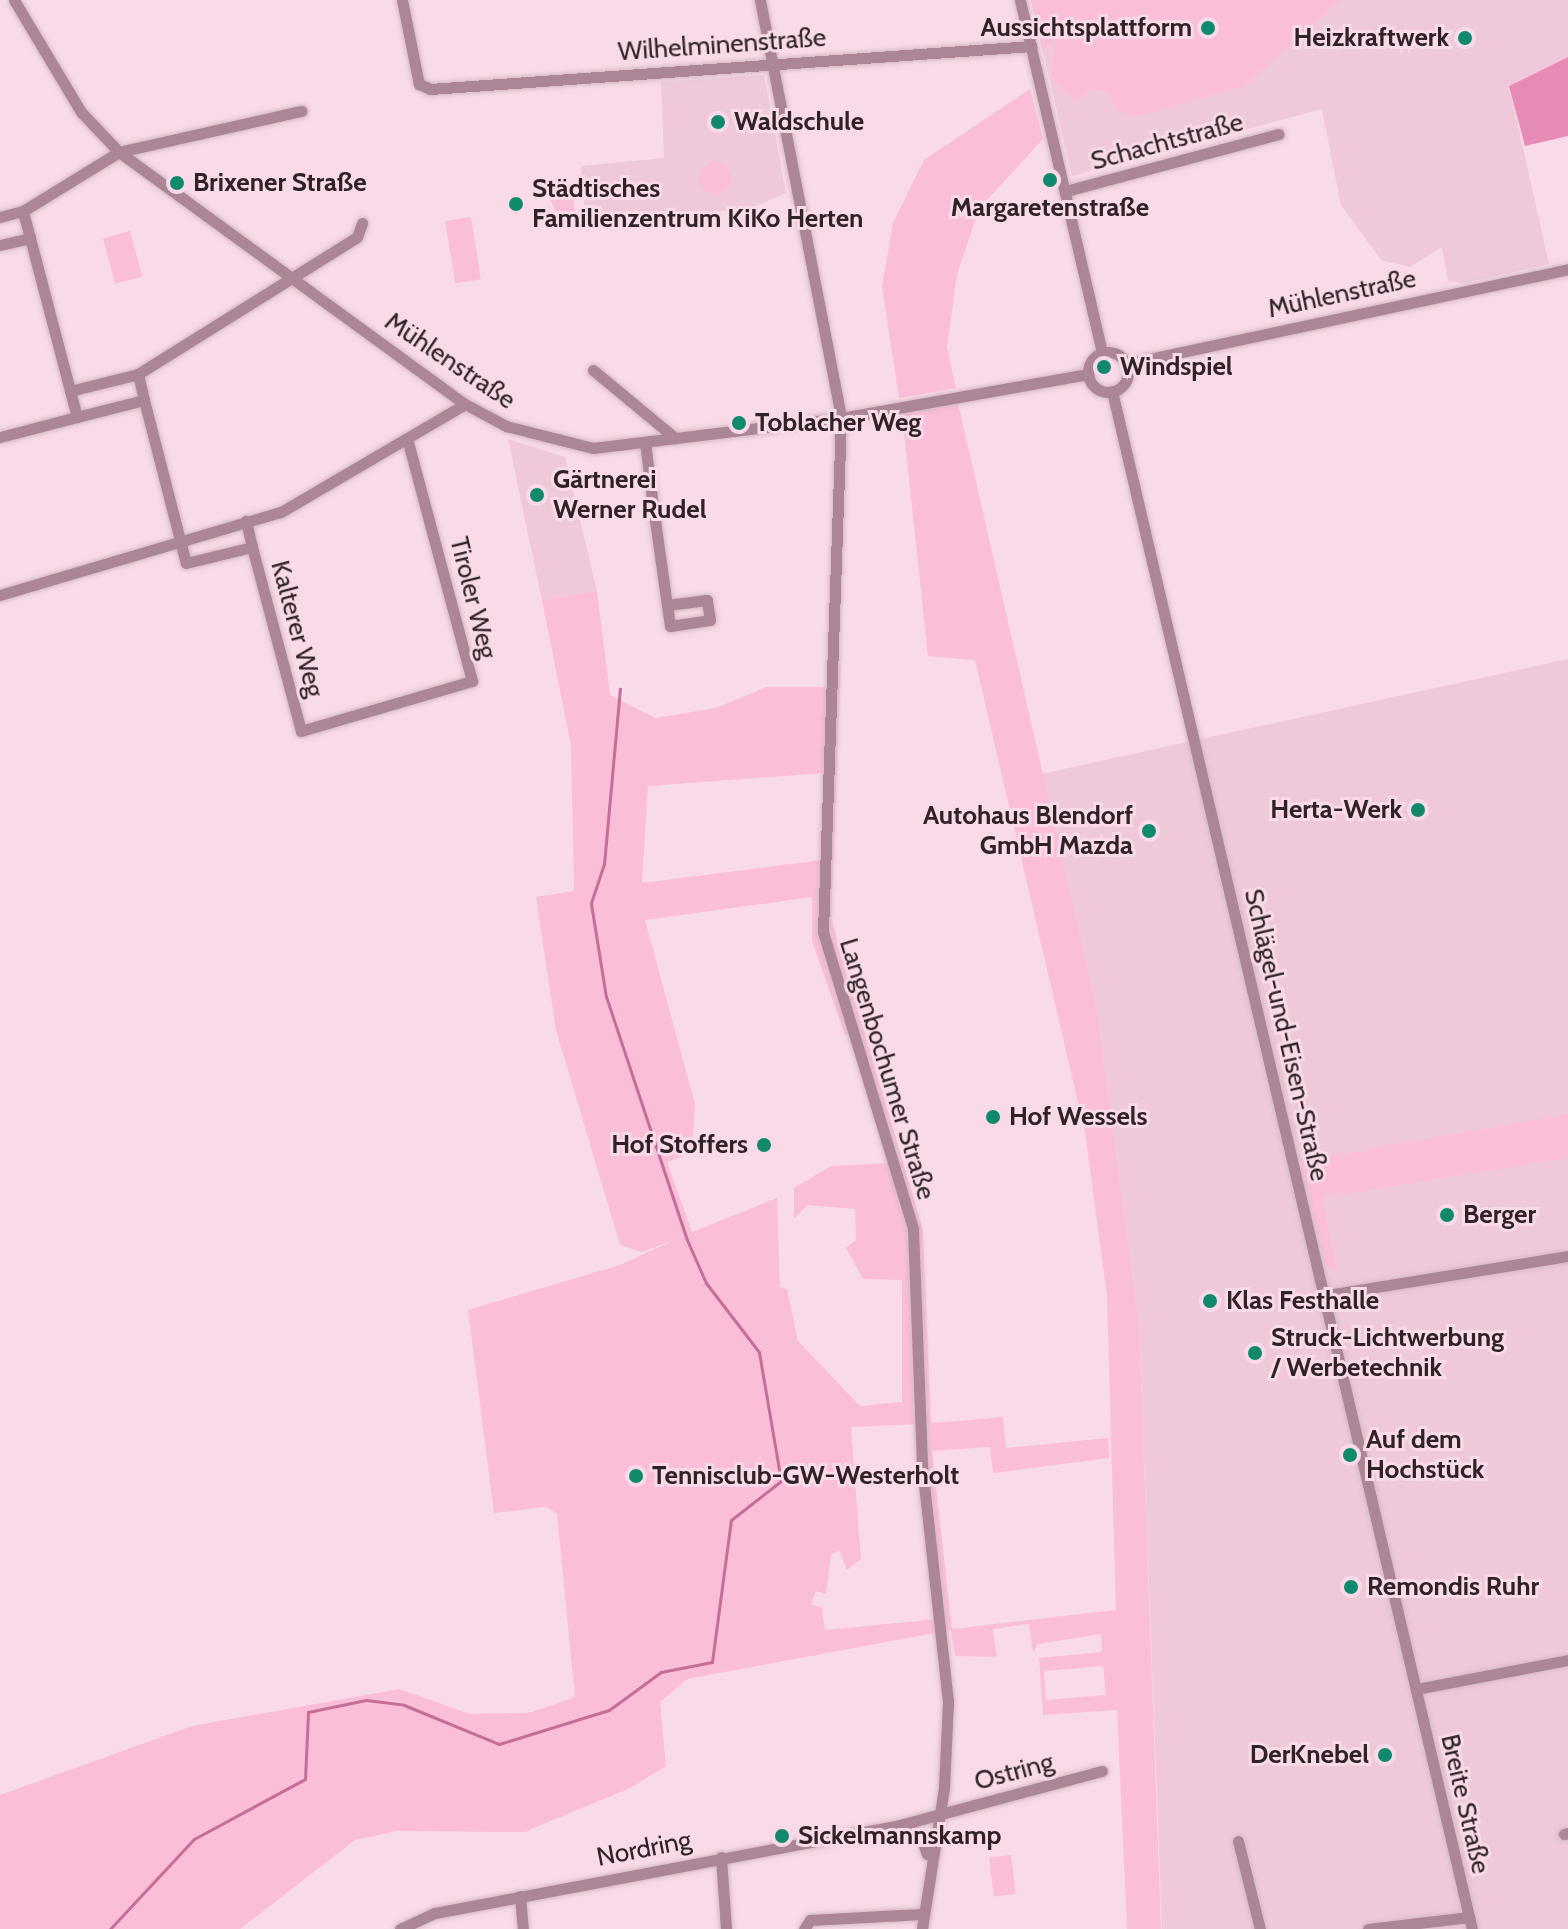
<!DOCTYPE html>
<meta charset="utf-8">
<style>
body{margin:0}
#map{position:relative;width:1568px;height:1929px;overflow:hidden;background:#f9dae8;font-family:Cabin,sans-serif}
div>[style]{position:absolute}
.built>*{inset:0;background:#efc9da}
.green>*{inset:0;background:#fbbed9;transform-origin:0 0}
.round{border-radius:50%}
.forest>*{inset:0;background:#e58bb6}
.stream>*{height:3px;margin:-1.5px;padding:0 1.5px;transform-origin:1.5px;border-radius:1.5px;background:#c46e98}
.roads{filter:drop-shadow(0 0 2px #d5b9c5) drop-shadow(0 0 2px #d5b9c5)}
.minor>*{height:11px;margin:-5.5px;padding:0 5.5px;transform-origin:5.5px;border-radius:5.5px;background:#ac8596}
.minor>.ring{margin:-5.5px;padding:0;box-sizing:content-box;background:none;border:11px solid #ac8596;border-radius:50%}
.dots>*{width:22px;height:22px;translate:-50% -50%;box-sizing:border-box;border:4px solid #f9dae8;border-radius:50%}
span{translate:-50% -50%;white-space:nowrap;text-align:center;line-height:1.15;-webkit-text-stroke:6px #f9dae8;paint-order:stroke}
.poi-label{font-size:26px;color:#2f2328;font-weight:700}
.right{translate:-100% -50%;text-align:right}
.left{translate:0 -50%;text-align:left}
.street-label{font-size:26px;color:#2f2328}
</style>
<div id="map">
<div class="built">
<i style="clip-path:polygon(1031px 0,1568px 0,1568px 57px,1509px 86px,1549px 264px,1465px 283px,1448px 281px,1442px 247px,1410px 267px,1381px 260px,1341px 205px,1322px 109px,1072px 176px)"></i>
<i style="clip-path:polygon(764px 75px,786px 193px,756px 206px,586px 231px,581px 166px,664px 158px,661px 82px)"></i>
<i style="clip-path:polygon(508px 439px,565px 457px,597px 591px,542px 600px)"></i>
<i style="clip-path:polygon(1568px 659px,1568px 1929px,1162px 1929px,1139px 1326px,1097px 1011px,1041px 774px)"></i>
</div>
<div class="green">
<i style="clip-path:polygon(1031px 0,1340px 0,1245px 86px,1134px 117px,1119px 111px,1106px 91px,1090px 90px,1075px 101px,1051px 80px,1055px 39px,1043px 53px)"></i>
<i style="clip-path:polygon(1030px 89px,1043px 139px,979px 209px,957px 274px,947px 347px,956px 388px,899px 398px,882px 286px,893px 223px,924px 160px)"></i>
<i class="round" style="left:699px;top:162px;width:32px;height:32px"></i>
<i style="clip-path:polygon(541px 180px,573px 186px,575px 221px,557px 214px)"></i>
<i style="left:471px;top:217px;width:63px;height:26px;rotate:81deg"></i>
<i style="left:130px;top:231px;width:47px;height:28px;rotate:75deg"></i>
<i style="clip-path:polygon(evenodd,958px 403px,1097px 1011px,1139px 1325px,1161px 1929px,1127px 1929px,1117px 1710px,1043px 1715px,1039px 1658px,1102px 1652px,1101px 1634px,1038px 1644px,1033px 1652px,1029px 1624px,993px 1629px,997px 1657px,955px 1656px,951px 1630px,687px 1679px,660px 1702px,666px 1766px,630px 1788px,524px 1832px,396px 1831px,355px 1840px,240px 1929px,0 1929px,0 1795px,192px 1726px,399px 1689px,470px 1714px,529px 1713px,575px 1697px,557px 1514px,546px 1507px,494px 1513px,468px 1310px,620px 1265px,676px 1239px,642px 1252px,620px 1245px,556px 1030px,536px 897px,574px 891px,571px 746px,542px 600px,597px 591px,610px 695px,655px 718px,716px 708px,767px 687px,829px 687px,831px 663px,841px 664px,831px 918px,923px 1230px,931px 1423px,1003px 1417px,1006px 1448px,1108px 1438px,1109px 1458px,993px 1473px,990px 1447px,932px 1451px,952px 1629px,1116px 1610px,1107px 1295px,1085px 1132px,975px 660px,928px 656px,902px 413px,958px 403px,826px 773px,823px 860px,642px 883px,648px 786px,826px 773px,958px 403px,812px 897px,812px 941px,845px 1035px,854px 1034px,893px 1163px,831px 1166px,794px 1188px,794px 1218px,808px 1205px,855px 1209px,856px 1240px,846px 1248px,863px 1279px,902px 1280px,902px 1402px,860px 1406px,798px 1341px,787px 1289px,780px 1287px,777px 1198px,692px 1232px,667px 1162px,692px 1153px,695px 1104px,645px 920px,812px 897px,958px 403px,921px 1424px,939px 1619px,825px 1630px,822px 1608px,811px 1604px,816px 1591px,826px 1594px,831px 1555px,839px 1550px,847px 1570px,861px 1559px,851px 1427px,921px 1424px,958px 403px,1103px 1666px,1106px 1695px,1046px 1700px,1044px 1671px,1103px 1666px)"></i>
<i style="clip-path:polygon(1568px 1114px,1568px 1158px,1322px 1197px,1337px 1273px,1326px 1266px,1302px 1161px)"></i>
<i style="left:1011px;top:1855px;width:39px;height:22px;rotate:83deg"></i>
</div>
<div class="forest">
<i style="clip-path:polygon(1568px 57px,1568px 136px,1525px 146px,1509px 86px)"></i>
</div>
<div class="stream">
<i style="left:110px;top:1929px;width:123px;rotate:-47deg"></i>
<i style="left:194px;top:1839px;width:126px;rotate:-28.4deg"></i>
<i style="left:305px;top:1779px;width:67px;rotate:-87.4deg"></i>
<i style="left:308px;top:1712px;width:59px;rotate:-11.7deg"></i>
<i style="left:366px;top:1700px;width:38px;rotate:7deg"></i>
<i style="left:404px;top:1705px;width:103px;rotate:22.3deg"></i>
<i style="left:499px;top:1744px;width:115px;rotate:-17.2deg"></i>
<i style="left:609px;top:1710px;width:64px;rotate:-36.2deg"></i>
<i style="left:661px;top:1672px;width:52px;rotate:-11.1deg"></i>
<i style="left:712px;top:1662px;width:143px;rotate:-82.4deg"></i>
<i style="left:731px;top:1520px;width:63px;rotate:-38deg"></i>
<i style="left:781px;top:1481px;width:131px;rotate:-99.7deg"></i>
<i style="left:759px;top:1352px;width:87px;rotate:-127.5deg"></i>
<i style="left:706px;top:1283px;width:47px;rotate:-113.8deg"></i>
<i style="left:687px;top:1240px;width:256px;rotate:-108.4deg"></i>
<i style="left:606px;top:997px;width:95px;rotate:-99.1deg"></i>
<i style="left:591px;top:903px;width:41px;rotate:-71.6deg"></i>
<i style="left:604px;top:864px;width:176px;rotate:-84.8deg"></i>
</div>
<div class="roads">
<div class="minor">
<i style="left:14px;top:0;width:131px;rotate:59.1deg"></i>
<i style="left:81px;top:112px;width:55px;rotate:46.5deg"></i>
<i style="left:119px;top:152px;width:428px;rotate:36.1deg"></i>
<i style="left:465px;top:404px;width:47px;rotate:28.2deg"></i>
<i style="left:506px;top:426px;width:90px;rotate:14.2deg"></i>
<i style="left:593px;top:448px;width:250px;rotate:-6.9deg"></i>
<i style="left:841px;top:418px;width:251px;rotate:-10.1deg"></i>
<i style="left:402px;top:0;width:86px;rotate:78.6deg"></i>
<i style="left:419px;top:84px;width:12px;rotate:24deg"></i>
<i style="left:430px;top:89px;width:603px;rotate:-4.09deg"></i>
<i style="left:760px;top:0;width:426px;rotate:79deg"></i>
<i style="left:841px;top:418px;width:514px;rotate:92.01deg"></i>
<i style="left:823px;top:932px;width:310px;rotate:73.1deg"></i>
<i style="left:913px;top:1229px;width:237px;rotate:87.8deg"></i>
<i style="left:922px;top:1466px;width:237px;rotate:83.7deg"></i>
<i style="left:948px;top:1702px;width:86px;rotate:92.7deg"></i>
<i style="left:944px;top:1788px;width:143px;rotate:98.9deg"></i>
<i style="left:1020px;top:0;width:362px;rotate:76.9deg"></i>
<i style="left:1066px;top:191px;width:220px;rotate:-15deg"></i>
<i style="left:0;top:217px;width:24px;rotate:-15deg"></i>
<i style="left:23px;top:211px;width:113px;rotate:-31.6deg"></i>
<i style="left:119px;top:152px;width:187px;rotate:-12.7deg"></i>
<i style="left:30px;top:238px;width:158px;rotate:75.3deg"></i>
<i style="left:0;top:245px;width:31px;rotate:-13deg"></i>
<i style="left:30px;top:238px;width:28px;rotate:-105deg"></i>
<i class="ring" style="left:1088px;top:352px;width:29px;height:29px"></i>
<i style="left:1126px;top:364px;width:452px;rotate:-12.1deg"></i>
<i style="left:593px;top:370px;width:107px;rotate:39.7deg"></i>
<i style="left:138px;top:374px;width:27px;rotate:77deg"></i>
<i style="left:144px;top:400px;width:69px;rotate:165.8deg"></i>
<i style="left:77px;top:417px;width:27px;rotate:-105deg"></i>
<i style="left:70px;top:391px;width:70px;rotate:-14deg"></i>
<i style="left:138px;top:374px;width:258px;rotate:-32deg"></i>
<i style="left:357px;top:237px;width:15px;rotate:-70deg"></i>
<i style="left:1112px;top:391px;width:1580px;rotate:76.83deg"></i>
<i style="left:144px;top:400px;width:168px;rotate:75.6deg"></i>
<i style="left:186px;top:563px;width:68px;rotate:-13.6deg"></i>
<i style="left:252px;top:547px;width:27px;rotate:-103deg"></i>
<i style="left:0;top:437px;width:80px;rotate:-14.6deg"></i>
<i style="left:645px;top:442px;width:64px;rotate:82.9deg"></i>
<i style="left:653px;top:506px;width:100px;rotate:82deg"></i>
<i style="left:667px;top:605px;width:21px;rotate:82deg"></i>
<i style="left:670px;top:626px;width:40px;rotate:-8.5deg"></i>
<i style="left:710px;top:620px;width:20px;rotate:-99deg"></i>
<i style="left:707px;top:600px;width:40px;rotate:172.9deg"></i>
<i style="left:252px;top:547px;width:190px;rotate:75.1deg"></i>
<i style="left:301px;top:731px;width:178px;rotate:-16.3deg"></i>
<i style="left:472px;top:681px;width:251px;rotate:-105deg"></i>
<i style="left:0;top:595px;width:293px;rotate:-16.5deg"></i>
<i style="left:281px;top:512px;width:213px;rotate:-30.4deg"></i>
<i style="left:1327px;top:1295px;width:244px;rotate:-9.2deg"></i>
<i style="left:1416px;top:1689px;width:155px;rotate:-10.8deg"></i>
<i style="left:901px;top:1825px;width:23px;rotate:31deg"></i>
<i style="left:921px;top:1837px;width:18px;rotate:71deg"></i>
<i style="left:1564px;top:1834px;width:4px;rotate:-14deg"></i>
<i style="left:1238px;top:1841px;width:91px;rotate:76deg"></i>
<i style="left:721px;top:1857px;width:72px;rotate:86deg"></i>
<i style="left:520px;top:1896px;width:33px;rotate:85deg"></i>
<i style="left:400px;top:1929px;width:38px;rotate:-25deg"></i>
<i style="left:435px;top:1913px;width:473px;rotate:-10.7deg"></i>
<i style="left:900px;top:1825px;width:209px;rotate:-15deg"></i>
<i style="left:804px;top:1929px;width:11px;rotate:-56deg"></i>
<i style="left:810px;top:1920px;width:112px;rotate:-3.1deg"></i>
<i style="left:1368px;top:1929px;width:102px;rotate:-6.8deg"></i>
</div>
</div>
<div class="dots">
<i style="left:1208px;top:28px;background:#10896c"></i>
<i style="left:1465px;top:38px;background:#10896c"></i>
<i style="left:718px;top:122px;background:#10896c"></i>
<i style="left:1050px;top:180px;background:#10896c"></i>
<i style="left:177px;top:183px;background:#10896c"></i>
<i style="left:516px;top:204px;background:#10896c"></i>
<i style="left:1104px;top:367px;background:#10896c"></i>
<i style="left:739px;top:423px;background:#10896c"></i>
<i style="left:537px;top:495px;background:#10896c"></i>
<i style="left:1418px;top:810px;background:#10896c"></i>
<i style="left:1149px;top:831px;background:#10896c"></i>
<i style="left:993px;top:1117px;background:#10896c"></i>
<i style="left:764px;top:1145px;background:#10896c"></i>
<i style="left:1447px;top:1215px;background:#10896c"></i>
<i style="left:1210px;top:1301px;background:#10896c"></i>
<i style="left:1255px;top:1353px;background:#10896c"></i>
<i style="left:1350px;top:1455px;background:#10896c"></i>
<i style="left:636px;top:1476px;background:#10896c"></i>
<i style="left:1351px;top:1587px;background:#10896c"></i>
<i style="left:1385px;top:1755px;background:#10896c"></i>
<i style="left:782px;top:1836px;background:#10896c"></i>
</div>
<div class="poi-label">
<span class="right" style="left:1192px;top:28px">Aussichtsplattform</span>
<span class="right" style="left:1449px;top:38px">Heizkraftwerk</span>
<span class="left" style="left:734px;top:122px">Waldschule</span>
<span class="left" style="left:193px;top:183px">Brixener Straße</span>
<span class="left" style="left:532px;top:204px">Städtisches<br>Familienzentrum KiKo Herten</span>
<span style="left:1050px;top:208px">Margaretenstraße</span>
<span class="left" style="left:1120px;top:367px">Windspiel</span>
<span class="left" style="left:755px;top:423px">Toblacher Weg</span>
<span class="left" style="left:553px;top:495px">Gärtnerei<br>Werner Rudel</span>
<span class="right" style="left:1402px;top:810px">Herta-Werk</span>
<span class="right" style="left:1133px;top:831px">Autohaus Blendorf<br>GmbH Mazda</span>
<span class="left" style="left:1009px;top:1117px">Hof Wessels</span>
<span class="right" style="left:748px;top:1145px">Hof Stoffers</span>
<span class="left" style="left:1463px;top:1215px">Berger</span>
<span class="left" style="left:1226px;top:1301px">Klas Festhalle</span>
<span class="left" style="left:1271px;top:1353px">Struck-Lichtwerbung<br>/ Werbetechnik</span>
<span class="left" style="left:1366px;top:1455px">Auf dem<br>Hochstück</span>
<span class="left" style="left:652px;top:1476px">Tennisclub-GW-Westerholt</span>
<span class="left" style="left:1367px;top:1587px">Remondis Ruhr</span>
<span class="right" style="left:1369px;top:1755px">DerKnebel</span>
<span class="left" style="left:798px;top:1836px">Sickelmannskamp</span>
</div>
<div class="street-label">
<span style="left:722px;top:45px;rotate:-4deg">Wilhelminenstraße</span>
<span style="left:1167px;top:142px;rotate:-15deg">Schachtstraße</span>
<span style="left:1342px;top:294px;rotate:-12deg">Mühlenstraße</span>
<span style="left:450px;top:361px;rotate:34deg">Mühlenstraße</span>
<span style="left:473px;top:598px;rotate:76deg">Tiroler Weg</span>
<span style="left:297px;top:629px;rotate:75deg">Kalterer Weg</span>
<span style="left:1286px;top:1035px;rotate:77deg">Schlägel-und-Eisen-Straße</span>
<span style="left:887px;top:1069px;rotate:73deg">Langenbochumer Straße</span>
<span style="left:1014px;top:1772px;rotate:-15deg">Ostring</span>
<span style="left:1465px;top:1804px;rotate:77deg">Breite Straße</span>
<span style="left:644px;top:1849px;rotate:-11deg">Nordring</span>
</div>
</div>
